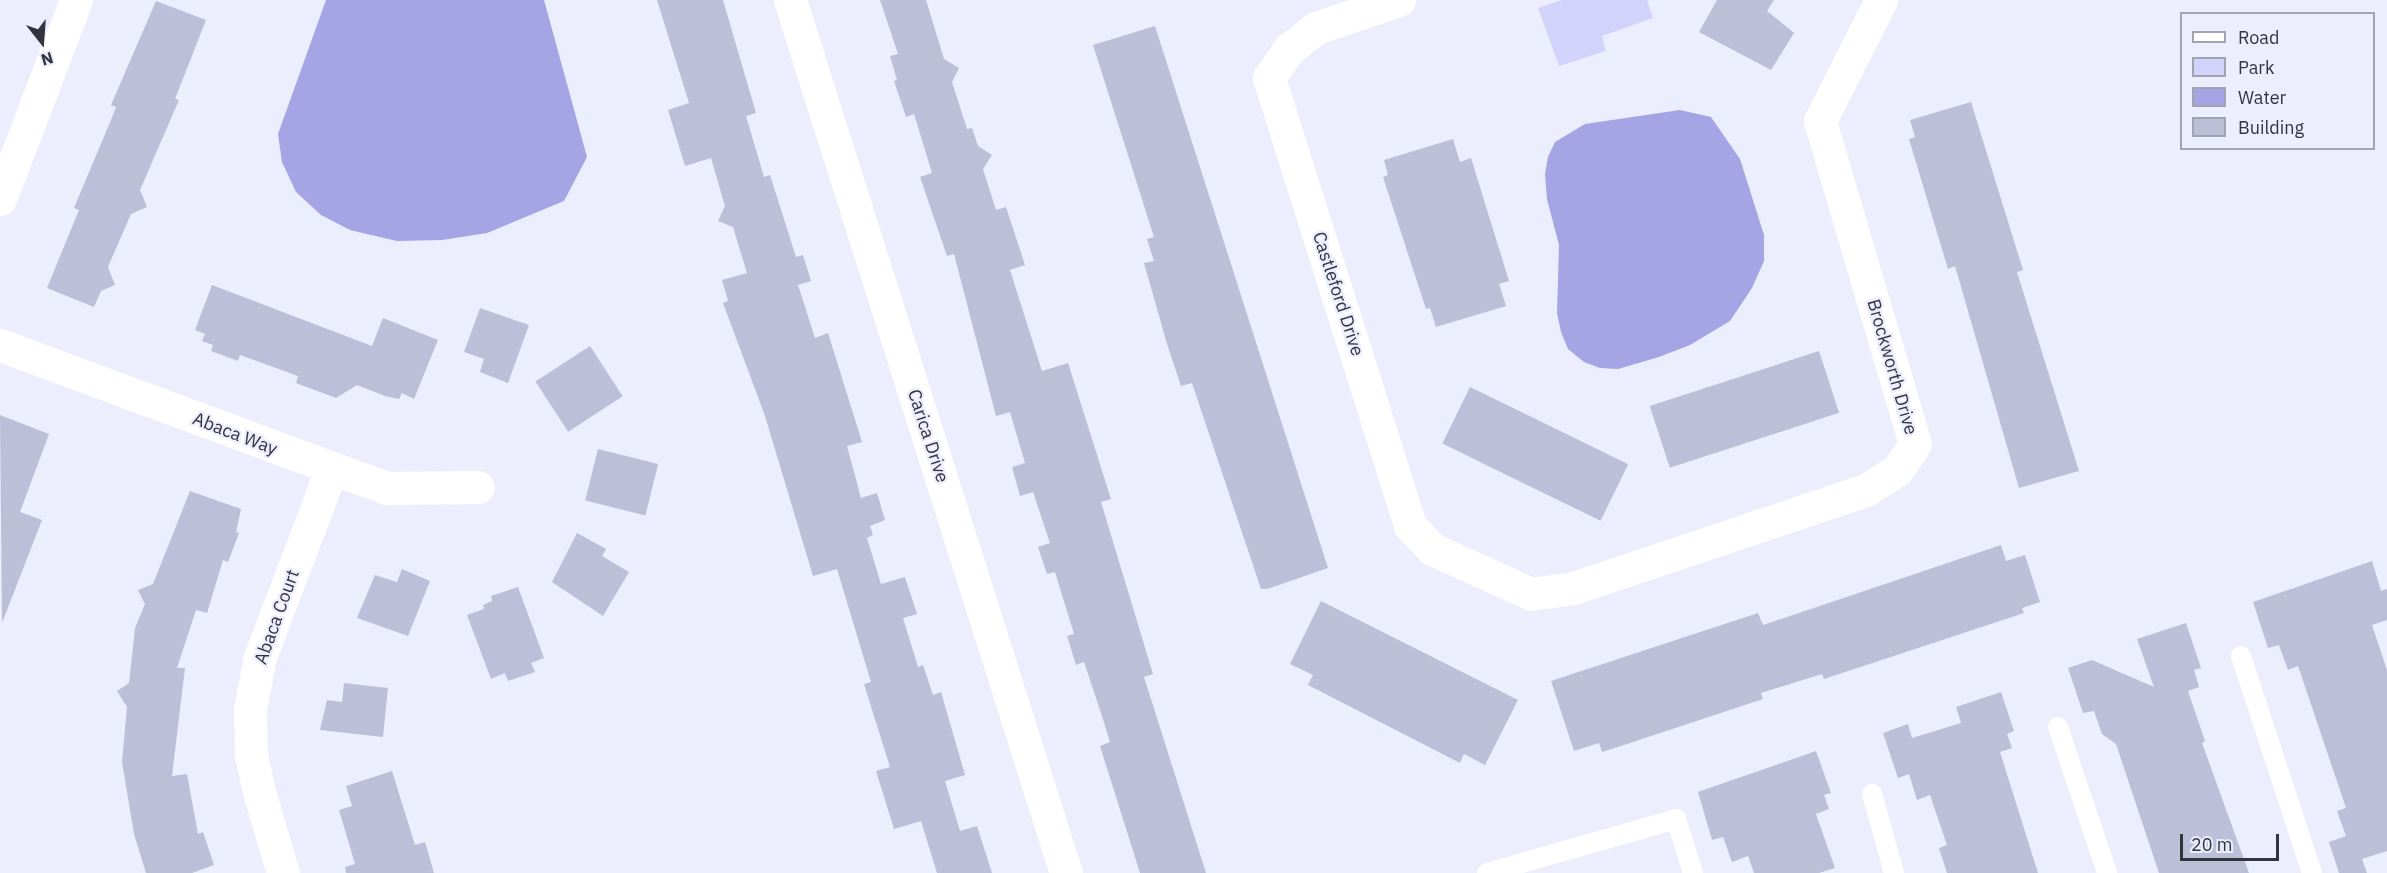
<!DOCTYPE html>
<style>
body{margin:0}
#map{position:relative;width:2387px;height:873px;overflow:hidden;background:#ecedfd;font-family:"IBM Plex Sans",sans-serif}
div>[style]{position:absolute}
.green>*{inset:0;background:#d2d3fb}
.water>*{inset:0;background:#a5a5e6}
.building>*{inset:0;background:#bdbed7;transform-origin:0 0}
.lane>*{height:20px;margin:-10px;padding:0 10px;transform-origin:10px;border-radius:10px;background:#fff}
.street>*{height:33px;margin:-16.5px;padding:0 16.5px;transform-origin:16.5px;border-radius:16.5px;background:#fff}
span{translate:-50% -50%;white-space:nowrap;text-align:center;line-height:1.15;-webkit-text-stroke:4.5px #ecedfd;paint-order:stroke}
.street-label{font-size:18px;color:#33343e}
.legend{position:absolute;left:2180px;top:12px;width:195px;height:138px;box-sizing:border-box;background:#ecedfd;border:2px solid #a2a3b1;margin:0;padding:8px 10px;list-style:none;font-size:18px;color:#33343e}
.legend li{display:flex;align-items:center;gap:12px;height:30px}
.legend b{width:30px;border:2px solid #a2a3b1}
.north{position:absolute;left:12px;top:12px;width:60px;height:60px;-webkit-text-stroke:4px #ecedfd;paint-order:stroke;rotate:163deg;font-size:16px;font-weight:700;line-height:24px;text-align:center;color:#33343e}
.north::after{content:'';display:block;margin:auto;width:21px;height:27px;background:#33343e;clip-path:polygon(50% 0,100% 100%,50% 72%,0 100%)}
.scale{position:absolute;left:2180px;top:834px;width:99px;height:27px;box-sizing:border-box;border:3px solid #33343e;border-top:0;padding-left:8px;font-size:18px;line-height:21px;white-space:nowrap;color:#33343e;-webkit-text-stroke:4px #ecedfd;paint-order:stroke}
</style>
<div id="map">
<div class="green">
<i style="clip-path:polygon(1562px 0,1647px 0,1653px 18px,1602px 36px,1606px 51px,1559px 66px,1538px 8px)"></i>
</div>
<div class="water">
<i style="clip-path:polygon(326px 0,544px 0,587px 157px,564px 201px,487px 233px,442px 240px,397px 241px,350px 230px,321px 215px,296px 192px,282px 162px,278px 134px)"></i>
<i style="clip-path:polygon(1680px 110px,1711px 117px,1740px 159px,1764px 235px,1764px 261px,1752px 288px,1730px 321px,1690px 345px,1659px 357px,1618px 369px,1600px 368px,1584px 362px,1568px 349px,1561px 332px,1557px 313px,1559px 245px,1547px 199px,1545px 174px,1548px 157px,1555px 142px,1585px 124px)"></i>
</div>
<div class="building">
<i style="clip-path:polygon(657px 0,723px 0,756px 113px,746px 116px,764px 177px,770px 175px,796px 257px,803px 255px,811px 281px,798px 285px,815px 338px,828px 333px,862px 442px,847px 446px,861px 498px,877px 493px,885px 520px,870px 526px,873px 535px,867px 538px,881px 584px,905px 577px,917px 614px,903px 618px,918px 667px,923px 665px,933px 695px,941px 692px,965px 775px,945px 781px,960px 831px,977px 826px,992px 873px,937px 873px,921px 821px,894px 829px,876px 771px,890px 767px,864px 684px,871px 682px,837px 569px,813px 576px,765px 416px,723px 303px,728px 301px,722px 280px,747px 273px,733px 227px,718px 221px,725px 206px,711px 158px,685px 166px,668px 110px,689px 103px)"></i>
<i style="clip-path:polygon(880px 0,926px 0,944px 59px,959px 68px,952px 82px,967px 129px,972px 128px,978px 146px,992px 155px,983px 169px,996px 210px,1006px 207px,1025px 265px,1010px 270px,1042px 371px,1068px 363px,1111px 499px,1101px 502px,1153px 674px,1144px 677px,1206px 873px,1140px 873px,1100px 746px,1110px 742px,1102px 716px,1084px 662px,1076px 665px,1067px 636px,1074px 634px,1055px 572px,1047px 574px,1038px 547px,1050px 543px,1033px 492px,1020px 496px,1012px 467px,1025px 463px,1010px 412px,996px 416px,954px 254px,947px 256px,920px 177px,932px 173px,914px 114px,906px 117px,894px 81px,897px 80px,890px 56px,898px 54px)"></i>
<i style="clip-path:polygon(1717px 0,1774px 0,1767px 11px,1794px 33px,1771px 70px,1699px 32px)"></i>
<i style="clip-path:polygon(156px 1px,206px 20px,175px 99px,179px 100px,140px 190px,147px 207px,131px 214px,108px 267px,115px 285px,101px 291px,94px 307px,47px 288px,79px 210px,74px 208px,113px 115px,116px 107px,111px 105px)"></i>
<i style="clip-path:polygon(1155px 26px,1328px 568px,1267px 589px,1261px 589px,1192px 383px,1181px 386px,1167px 344px,1144px 263px,1154px 261px,1147px 239px,1154px 237px,1093px 45px)"></i>
<i style="clip-path:polygon(1971px 102px,2023px 270px,2017px 272px,2079px 471px,2019px 488px,1955px 266px,1948px 269px,1909px 139px,1915px 137px,1910px 120px)"></i>
<i style="clip-path:polygon(1453px 139px,1460px 162px,1471px 158px,1509px 281px,1499px 284px,1506px 306px,1436px 327px,1430px 308px,1426px 309px,1396px 217px,1383px 177px,1388px 175px,1384px 160px)"></i>
<i style="clip-path:polygon(212px 285px,372px 346px,383px 318px,438px 340px,414px 399px,402px 393px,399px 399px,385px 396px,357px 385px,336px 398px,296px 383px,298px 376px,240px 355px,238px 361px,211px 351px,213px 345px,202px 341px,205px 334px,195px 330px)"></i>
<i style="clip-path:polygon(480px 308px,529px 325px,508px 383px,480px 372px,484px 359px,464px 352px)"></i>
<i style="left:590px;top:346px;width:60px;height:65px;rotate:57deg"></i>
<i style="left:1819px;top:351px;width:65px;height:178px;rotate:72deg"></i>
<i style="left:1470px;top:387px;width:176px;height:63px;rotate:26deg"></i>
<i style="clip-path:polygon(0 415px,49px 434px,20px 512px,42px 520px,2px 623px)"></i>
<i style="left:598px;top:449px;width:62px;height:53px;rotate:14deg"></i>
<i style="clip-path:polygon(190px 491px,241px 509px,236px 532px,239px 533px,228px 562px,223px 560px,207px 613px,196px 610px,177px 668px,185px 668px,172px 776px,187px 774px,198px 834px,203px 832px,214px 865px,192px 873px,146px 873px,134px 834px,122px 762px,127px 707px,117px 691px,129px 683px,135px 628px,145px 604px,138px 590px,153px 584px)"></i>
<i style="clip-path:polygon(577px 533px,606px 549px,602px 556px,629px 572px,603px 616px,552px 582px)"></i>
<i style="clip-path:polygon(2001px 545px,2006px 561px,2025px 555px,2040px 602px,2022px 608px,2024px 613px,1824px 679px,1822px 674px,1761px 693px,1763px 699px,1621px 746px,1602px 752px,1599px 743px,1574px 751px,1551px 681px,1758px 613px,1763px 625px)"></i>
<i style="clip-path:polygon(2372px 561px,2381px 591px,2387px 589px,2387px 620px,2372px 625px,2387px 670px,2387px 851px,2362px 859px,2367px 873px,2339px 873px,2329px 842px,2346px 836px,2337px 811px,2346px 808px,2298px 666px,2288px 670px,2279px 645px,2268px 648px,2253px 602px)"></i>
<i style="clip-path:polygon(402px 569px,430px 581px,408px 636px,357px 618px,375px 575px,397px 582px)"></i>
<i style="clip-path:polygon(518px 587px,544px 658px,531px 663px,535px 672px,508px 681px,505px 673px,491px 679px,467px 615px,484px 609px,483px 605px,492px 601px,491px 596px)"></i>
<i style="clip-path:polygon(1321px 601px,1518px 700px,1485px 765px,1464px 754px,1460px 763px,1308px 685px,1313px 675px,1290px 664px)"></i>
<i style="clip-path:polygon(2186px 623px,2201px 668px,2194px 670px,2199px 687px,2188px 691px,2205px 741px,2202px 743px,2249px 873px,2159px 873px,2116px 744px,2102px 734px,2094px 711px,2083px 713px,2068px 668px,2092px 660px,2154px 687px,2137px 639px)"></i>
<i style="clip-path:polygon(344px 683px,388px 688px,383px 737px,320px 730px,327px 700px,342px 702px)"></i>
<i style="clip-path:polygon(2001px 692px,2014px 731px,2007px 734px,2012px 748px,2000px 752px,2038px 873px,1947px 873px,1939px 848px,1947px 845px,1930px 795px,1917px 800px,1909px 774px,1898px 778px,1883px 733px,1908px 724px,1912px 738px,1961px 723px,1956px 707px)"></i>
<i style="clip-path:polygon(1816px 751px,1831px 793px,1824px 795px,1829px 809px,1816px 814px,1835px 868px,1819px 873px,1754px 873px,1748px 856px,1732px 862px,1723px 837px,1712px 840px,1698px 792px)"></i>
<i style="clip-path:polygon(392px 771px,415px 845px,425px 842px,434px 873px,346px 873px,345px 867px,355px 864px,339px 810px,352px 806px,346px 786px)"></i>
</div>
<div class="lane">
<i style="left:2241px;top:656px;width:228px;rotate:71.9deg"></i>
<i style="left:2058px;top:727px;width:154px;rotate:71.4deg"></i>
<i style="left:1872px;top:794px;width:82px;rotate:74.4deg"></i>
<i style="left:1487px;top:873px;width:197px;rotate:-15.9deg"></i>
<i style="left:1676px;top:819px;width:57px;rotate:72.5deg"></i>
</div>
<div class="street">
<i style="left:790px;top:0;width:916px;rotate:72.46deg"></i>
<i style="left:1399px;top:0;width:88px;rotate:161.4deg"></i>
<i style="left:1316px;top:28px;width:34px;rotate:142deg"></i>
<i style="left:1289px;top:49px;width:35px;rotate:125deg"></i>
<i style="left:1269px;top:78px;width:470px;rotate:72.5deg"></i>
<i style="left:1410px;top:526px;width:32px;rotate:46deg"></i>
<i style="left:1432px;top:549px;width:109px;rotate:24.4deg"></i>
<i style="left:1531px;top:594px;width:42px;rotate:-8.1deg"></i>
<i style="left:1573px;top:588px;width:309px;rotate:-18.5deg"></i>
<i style="left:1866px;top:490px;width:38px;rotate:-33deg"></i>
<i style="left:1898px;top:469px;width:30px;rotate:-56deg"></i>
<i style="left:1915px;top:444px;width:337px;rotate:-106.4deg"></i>
<i style="left:1820px;top:121px;width:136px;rotate:-63.2deg"></i>
<i style="left:0;top:199px;width:213px;rotate:-69.1deg"></i>
<i style="left:0;top:345px;width:413px;rotate:20.3deg"></i>
<i style="left:387px;top:488px;width:91px;rotate:-0.6deg"></i>
<i style="left:283px;top:873px;width:84px;rotate:-106.5deg"></i>
<i style="left:259px;top:792px;width:40px;rotate:-102deg"></i>
<i style="left:251px;top:753px;width:44px;rotate:-91.3deg"></i>
<i style="left:250px;top:709px;width:53px;rotate:-79.1deg"></i>
<i style="left:260px;top:657px;width:200px;rotate:-69.2deg"></i>
</div>
<div class="street-label">
<span style="left:1338px;top:294px;rotate:72deg">Castleford Drive</span>
<span style="left:1892px;top:367px;rotate:74deg">Brockworth Drive</span>
<span style="left:235px;top:434px;rotate:21deg">Abaca Way</span>
<span style="left:928px;top:436px;rotate:72deg">Carica Drive</span>
<span style="left:277px;top:617px;rotate:-70deg">Abaca Court</span>
</div>
<ul class="legend">
<li><b style="height:8px;background:#fff"></b>Road</li>
<li><b style="height:16px;background:#d2d3fb"></b>Park</li>
<li><b style="height:16px;background:#a5a5e6"></b>Water</li>
<li><b style="height:16px;background:#bdbed7"></b>Building</li>
</ul>
<div class="north">N</div>
<div class="scale">20 m</div>
</div>
